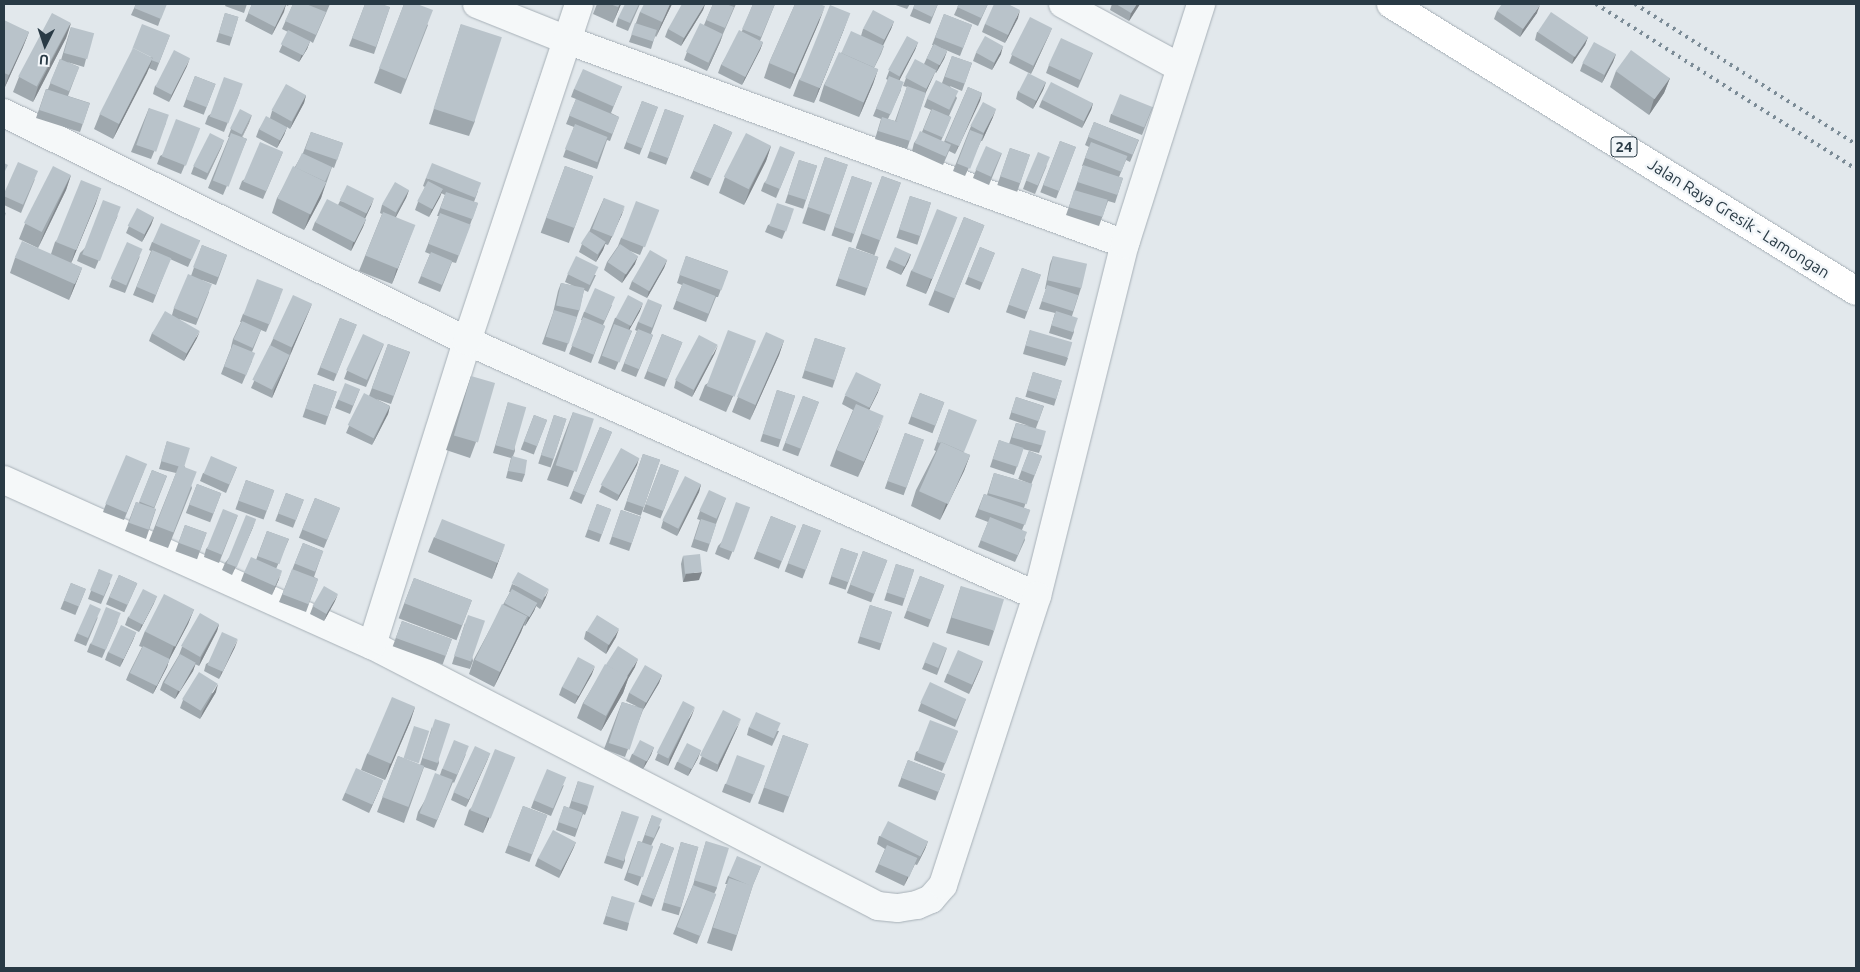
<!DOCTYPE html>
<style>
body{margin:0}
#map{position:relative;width:1860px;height:972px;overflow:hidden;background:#e2e8ec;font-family:Ubuntu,sans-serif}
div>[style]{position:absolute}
.roads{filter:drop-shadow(0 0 1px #a7b0b7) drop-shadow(0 0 1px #a7b0b7)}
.minor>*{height:28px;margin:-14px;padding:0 14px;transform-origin:14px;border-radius:14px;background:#f5f8f9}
.highway>*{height:28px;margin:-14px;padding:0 14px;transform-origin:14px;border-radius:14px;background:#fff}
.rail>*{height:4px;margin-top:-2px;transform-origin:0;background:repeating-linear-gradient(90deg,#7b8b96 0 2.5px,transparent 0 7.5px)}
.wall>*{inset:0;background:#9fa8ae;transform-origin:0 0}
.shaded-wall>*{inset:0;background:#82888d}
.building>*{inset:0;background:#b9c3ca;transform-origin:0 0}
span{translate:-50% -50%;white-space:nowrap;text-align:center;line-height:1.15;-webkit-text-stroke:4.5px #f2f6f9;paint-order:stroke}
.shield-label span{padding:1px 4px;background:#f2f6f9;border:1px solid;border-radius:4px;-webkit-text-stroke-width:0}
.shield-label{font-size:15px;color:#293a45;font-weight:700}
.street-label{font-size:16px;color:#293a45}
.frame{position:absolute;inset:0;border:5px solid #293a45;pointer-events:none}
.north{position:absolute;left:20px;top:20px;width:50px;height:50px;-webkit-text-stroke:4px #f2f6f9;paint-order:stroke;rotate:184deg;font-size:14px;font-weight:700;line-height:20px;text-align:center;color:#293a45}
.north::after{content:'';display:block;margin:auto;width:18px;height:22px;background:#293a45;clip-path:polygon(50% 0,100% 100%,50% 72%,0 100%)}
</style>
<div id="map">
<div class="roads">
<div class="minor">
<i style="left:477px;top:4px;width:97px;rotate:21.8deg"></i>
<i style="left:567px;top:40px;width:594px;rotate:20.08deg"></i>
<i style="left:1063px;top:4px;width:132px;rotate:28.5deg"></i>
<i style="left:4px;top:113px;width:516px;rotate:26.22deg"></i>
<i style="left:467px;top:341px;width:624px;rotate:24.1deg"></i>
<i style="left:1037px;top:596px;width:363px;rotate:-76deg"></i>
<i style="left:1125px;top:244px;width:252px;rotate:-72.4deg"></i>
<i style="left:4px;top:480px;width:403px;rotate:24.2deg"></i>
<i style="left:372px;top:645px;width:569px;rotate:27.29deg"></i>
<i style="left:878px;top:906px;width:20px;rotate:6deg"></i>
<i style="left:898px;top:908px;width:19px;rotate:-9deg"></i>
<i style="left:917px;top:905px;width:15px;rotate:-23deg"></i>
<i style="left:931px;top:899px;width:18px;rotate:-49deg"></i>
<i style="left:943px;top:885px;width:304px;rotate:-72deg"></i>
<i style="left:372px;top:645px;width:318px;rotate:-72.6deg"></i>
<i style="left:467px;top:341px;width:355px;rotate:-71.6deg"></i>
</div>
<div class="highway">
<i style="left:1391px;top:4px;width:546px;rotate:31.68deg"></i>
</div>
</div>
<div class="rail">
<i style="left:1596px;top:4px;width:308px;rotate:32.4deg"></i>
<i style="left:1635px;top:4px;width:262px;rotate:32.4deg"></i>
</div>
<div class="wall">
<i style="clip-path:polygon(136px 4px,166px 4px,158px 26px,131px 15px)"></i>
<i style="clip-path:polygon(226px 4px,247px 4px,244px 13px,225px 6px)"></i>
<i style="clip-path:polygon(252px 4px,289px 4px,288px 6px,286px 5px,272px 35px,245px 21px)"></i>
<i style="clip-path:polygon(293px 4px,330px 4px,313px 43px,310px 41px,307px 49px,299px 62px,279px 52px,288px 32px,282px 29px)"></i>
<i style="clip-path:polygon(365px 4px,390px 7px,374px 54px,349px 46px)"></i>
<i style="clip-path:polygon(404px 4px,428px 25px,401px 94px,374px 83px)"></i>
<i style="clip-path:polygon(597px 4px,621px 4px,613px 23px,593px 14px)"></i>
<i style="clip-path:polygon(640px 4px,628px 31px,616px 26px,618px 18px)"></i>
<i style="clip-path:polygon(672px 4px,656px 37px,655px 36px,651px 49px,629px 42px,640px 12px)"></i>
<i style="clip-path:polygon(705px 4px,703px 10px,681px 46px,665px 37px,668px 29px)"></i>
<i style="clip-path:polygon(713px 4px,736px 4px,723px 34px,720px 42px,707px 71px,684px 60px,687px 52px,704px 25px)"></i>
<i style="clip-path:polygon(753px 4px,775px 4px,760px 41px,763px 42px,760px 50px,742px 85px,718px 73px,721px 65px,742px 31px)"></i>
<i style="clip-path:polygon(795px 4px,821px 4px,819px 22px,790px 89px,764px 78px,769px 63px)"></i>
<i style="clip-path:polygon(893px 4px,910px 4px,907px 9px)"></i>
<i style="clip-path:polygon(915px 4px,938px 4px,930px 24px,910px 16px)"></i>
<i style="clip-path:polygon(959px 4px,988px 4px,978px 26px,954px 15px)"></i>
<i style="clip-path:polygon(1112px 4px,1140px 4px,1129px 21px,1110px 10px)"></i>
<i style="clip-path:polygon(1497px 11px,1537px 13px,1520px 37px,1494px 19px)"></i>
<i style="left:225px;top:13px;width:14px;height:30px;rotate:17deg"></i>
<i style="clip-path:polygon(944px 14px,972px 25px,960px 56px,939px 47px,947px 51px,944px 59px,936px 73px,935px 72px,926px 92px,907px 149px,875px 139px,881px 119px,873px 116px,888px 80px,886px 79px,889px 71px,918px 42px,915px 50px,899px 80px,901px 90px,888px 119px,895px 121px,907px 87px,903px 86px,906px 78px,924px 64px,933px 45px,932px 45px)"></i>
<i style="clip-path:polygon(1018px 18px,1005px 43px,982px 32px,985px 24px)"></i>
<i style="clip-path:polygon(894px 21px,891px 29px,883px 46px,884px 46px,881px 54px,874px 68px,878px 69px,873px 84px,859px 117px,819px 101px,824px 85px,841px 53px,861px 36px,863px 29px)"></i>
<i style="clip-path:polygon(4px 22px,29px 32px,23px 47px,4px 89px)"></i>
<i style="clip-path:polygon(71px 23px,66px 38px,33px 102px,13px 92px,19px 77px)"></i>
<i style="clip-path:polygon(461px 24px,475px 121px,469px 136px,429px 124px,456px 40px)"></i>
<i style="clip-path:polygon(71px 27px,86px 59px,84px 67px,67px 62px,79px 67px,68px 96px,90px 103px,80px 132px,36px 118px,46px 89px,48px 89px,60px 59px,61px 60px)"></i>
<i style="clip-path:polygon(1052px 28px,1031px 74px,1009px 63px,1012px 55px)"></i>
<i style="clip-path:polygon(844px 29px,814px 103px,793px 96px,799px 80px)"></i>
<i style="clip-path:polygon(1537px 32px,1588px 37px,1585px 45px,1572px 64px,1535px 40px)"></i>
<i style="clip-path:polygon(170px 35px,156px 71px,149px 68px,113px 139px,94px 129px,100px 114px)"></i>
<i style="clip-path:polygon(976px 53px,1001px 54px,992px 70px,973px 61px)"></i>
<i style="clip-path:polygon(1093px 53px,1078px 88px,1046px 73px,1049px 65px)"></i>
<i style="clip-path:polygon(1616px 54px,1613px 62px,1602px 83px,1580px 71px,1583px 63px)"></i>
<i style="clip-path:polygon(952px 56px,972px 63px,962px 91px,950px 86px,957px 98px,949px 116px,951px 117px,941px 141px,944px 142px,968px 87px,982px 93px,955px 154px,949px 151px,943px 165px,912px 151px,914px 143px,922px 132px,931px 110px,924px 107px,927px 99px,942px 83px)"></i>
<i style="clip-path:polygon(187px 66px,169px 102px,153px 94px,155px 86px)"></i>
<i style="clip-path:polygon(1616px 71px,1670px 78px,1664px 93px,1649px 115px,1610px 87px)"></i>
<i style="left:195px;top:76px;width:22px;height:33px;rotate:21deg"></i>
<i style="clip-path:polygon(1046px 82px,1043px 90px,1033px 109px,1016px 99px,1018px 91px)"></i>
<i style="clip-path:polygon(622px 86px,611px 113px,619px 117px,610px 141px,607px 140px,597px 169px,563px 157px,574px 127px,566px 124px,576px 99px,571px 97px,574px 89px)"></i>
<i style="clip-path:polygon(240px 92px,224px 132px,205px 124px,208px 116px)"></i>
<i style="clip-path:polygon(306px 95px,304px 103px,290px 129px,287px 127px,284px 135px,277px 148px,256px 137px,259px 129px,270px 118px,272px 111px)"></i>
<i style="clip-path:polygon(1042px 100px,1093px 103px,1091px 110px,1082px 128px,1039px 107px)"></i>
<i style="left:642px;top:101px;width:17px;height:51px;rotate:21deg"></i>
<i style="clip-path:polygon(1153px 107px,1142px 135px,1109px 122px,1111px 114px)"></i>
<i style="clip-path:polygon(149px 108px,166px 123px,151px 159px,131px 152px)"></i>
<i style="left:665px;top:109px;width:20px;height:52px;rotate:20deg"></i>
<i style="clip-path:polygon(252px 115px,242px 137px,247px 139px,223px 195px,208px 188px,229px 137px,228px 137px,231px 129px)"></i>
<i style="clip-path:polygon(993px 117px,982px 141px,981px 141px,965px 176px,953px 171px,971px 126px)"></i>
<i style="clip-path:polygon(1094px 122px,1139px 140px,1130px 162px,1126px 160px,1119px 177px,1123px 178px,1115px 203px,1108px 201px,1099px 226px,1066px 215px,1083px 166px,1082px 166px,1089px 147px,1085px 145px)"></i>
<i style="left:714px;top:124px;width:20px;height:59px;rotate:24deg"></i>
<i style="clip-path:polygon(311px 132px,343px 143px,334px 168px,332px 167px,321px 198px,304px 230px,272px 213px,277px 198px,303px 153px)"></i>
<i style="clip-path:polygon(197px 136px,181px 174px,157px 164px,160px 156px)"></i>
<i style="clip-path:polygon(224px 140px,206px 180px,191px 174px,194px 166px)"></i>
<i style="left:1060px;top:141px;width:17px;height:55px;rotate:21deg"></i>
<i style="clip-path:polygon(771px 146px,766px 161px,744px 205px,719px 193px,725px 177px)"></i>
<i style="left:1010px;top:148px;width:21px;height:39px;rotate:19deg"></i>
<i style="clip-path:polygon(283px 152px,263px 199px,239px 189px,242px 181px)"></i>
<i style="clip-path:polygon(795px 152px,776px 198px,761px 191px,764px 183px)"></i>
<i style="clip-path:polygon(1002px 153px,989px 185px,973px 178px,976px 170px)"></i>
<i style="left:825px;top:157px;width:24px;height:70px;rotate:19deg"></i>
<i style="left:799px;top:160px;width:19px;height:45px;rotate:18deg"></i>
<i style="clip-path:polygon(1047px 165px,1035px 194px,1023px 189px,1026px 181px)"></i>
<i style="left:565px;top:166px;width:30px;height:71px;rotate:20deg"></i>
<i style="clip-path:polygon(71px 175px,66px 190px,38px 248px,19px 239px,25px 224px)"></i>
<i style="left:852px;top:176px;width:21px;height:63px;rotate:19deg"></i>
<i style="left:882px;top:176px;width:20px;height:77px;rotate:20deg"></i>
<i style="clip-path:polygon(426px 178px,478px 191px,474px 202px,478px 203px,456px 263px,452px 262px,440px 292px,418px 283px,430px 254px,425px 252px,439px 216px,437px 216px,445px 195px,441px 193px,429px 217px,415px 210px,418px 202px,425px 187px,423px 186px)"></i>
<i style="clip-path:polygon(35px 179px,21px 213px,4px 205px,4px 196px)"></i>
<i style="clip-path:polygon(409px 190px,406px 198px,396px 217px,409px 240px,392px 284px,359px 271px,382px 214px,380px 213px,382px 205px)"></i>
<i style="left:910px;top:196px;width:22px;height:44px;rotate:18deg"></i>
<i style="clip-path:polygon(604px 198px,622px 214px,608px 245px,605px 244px,603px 250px,596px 262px,579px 252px,582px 244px,589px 232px)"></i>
<i style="clip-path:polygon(340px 201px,371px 206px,365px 219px,366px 219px,363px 227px,351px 251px,312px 230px,315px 222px,338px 205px)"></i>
<i style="clip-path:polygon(96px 203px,71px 263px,82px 268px,76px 283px,69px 300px,10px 273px,15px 258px,51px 254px,55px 242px)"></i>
<i style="clip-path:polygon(659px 210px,640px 255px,630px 251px,635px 264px,622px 283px,604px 270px,607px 262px,618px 246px,621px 238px)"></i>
<i style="clip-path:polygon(118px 215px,95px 269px,77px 261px,80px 253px)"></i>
<i style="clip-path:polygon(154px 217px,151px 225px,142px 242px,126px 233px,129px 226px)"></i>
<i style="clip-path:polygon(791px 217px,782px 239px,765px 232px,768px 225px)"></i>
<i style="left:964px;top:217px;width:22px;height:95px;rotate:22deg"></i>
<i style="clip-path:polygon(951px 232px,926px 294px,906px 286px,911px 271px)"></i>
<i style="clip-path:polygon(200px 240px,188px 267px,170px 259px,153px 303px,133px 295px,151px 251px,149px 250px,152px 242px)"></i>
<i style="clip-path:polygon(202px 245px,227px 255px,216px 285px,202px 280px,209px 292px,196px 325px,179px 319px,197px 338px,184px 361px,149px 341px,152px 333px,172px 315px,174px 308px,191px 276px)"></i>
<i style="left:849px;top:247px;width:31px;height:41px;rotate:19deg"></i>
<i style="left:980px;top:247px;width:16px;height:40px;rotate:22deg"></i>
<i style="clip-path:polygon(911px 254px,908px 262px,901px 275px,886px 268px,889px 260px)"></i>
<i style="clip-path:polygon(140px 256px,125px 293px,109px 287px,112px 279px)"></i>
<i style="clip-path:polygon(686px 256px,728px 271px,718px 297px,716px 297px,706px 322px,673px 309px,682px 285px,677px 283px)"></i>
<i style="clip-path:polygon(1053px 256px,1081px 288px,1072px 316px,1074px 332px,1071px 340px,1049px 333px,1055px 313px,1039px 309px,1046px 289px,1045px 289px,1050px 264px)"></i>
<i style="clip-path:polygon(667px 260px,664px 268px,647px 298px,629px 289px,632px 281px)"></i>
<i style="left:1022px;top:268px;width:20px;height:47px;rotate:20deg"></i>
<i style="clip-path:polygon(568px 274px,596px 275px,588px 292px,584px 290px,579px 311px,565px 352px,542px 344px,553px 313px,558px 291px,561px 283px,574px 286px,565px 282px)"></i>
<i style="clip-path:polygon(280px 297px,266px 332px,261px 330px,252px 352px,252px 361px,242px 384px,221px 374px,231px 348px,231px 347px,233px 339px,241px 322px,240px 322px,243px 314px)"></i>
<i style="clip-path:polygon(312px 304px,272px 398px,251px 388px,273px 339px)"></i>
<i style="clip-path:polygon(612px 305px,603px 325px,605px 326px,591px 363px,569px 354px,582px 320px,581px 320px,584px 312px)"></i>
<i style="clip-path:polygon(662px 305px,651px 334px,653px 335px,650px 343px,636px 377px,621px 371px,637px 331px,635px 330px,638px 322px)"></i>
<i style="clip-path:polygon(640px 311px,629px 330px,632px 331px,615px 370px,598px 363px,615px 318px)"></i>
<i style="left:340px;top:318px;width:18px;height:61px;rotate:22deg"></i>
<i style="clip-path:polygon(1030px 330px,1068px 358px,1065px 366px,1023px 354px)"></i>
<i style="left:662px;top:334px;width:22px;height:48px;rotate:22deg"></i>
<i style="left:815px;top:338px;width:32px;height:42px;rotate:18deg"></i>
<i style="clip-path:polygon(784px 340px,779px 355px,750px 420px,732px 412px,738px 397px)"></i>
<i style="clip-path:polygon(384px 344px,366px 387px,344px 379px,347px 371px)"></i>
<i style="clip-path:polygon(388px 344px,410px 352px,391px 404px,376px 399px,390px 406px,388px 414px,372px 445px,346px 433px,349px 426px,369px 396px)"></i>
<i style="clip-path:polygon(715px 353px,692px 397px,674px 388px,676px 380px)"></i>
<i style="clip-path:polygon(750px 356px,726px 412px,699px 400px,705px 385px)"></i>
<i style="left:1033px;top:372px;width:30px;height:26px;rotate:17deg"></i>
<i style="clip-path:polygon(471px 376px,476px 442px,470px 458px,446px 450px)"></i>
<i style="left:314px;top:384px;width:24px;height:35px;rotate:19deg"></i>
<i style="clip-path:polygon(360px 389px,350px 414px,335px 408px,338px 400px)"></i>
<i style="left:777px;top:390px;width:19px;height:54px;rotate:18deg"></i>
<i style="clip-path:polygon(878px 392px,869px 410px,878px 431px,858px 477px,830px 466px,836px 450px,853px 410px,842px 404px,845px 396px)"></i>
<i style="left:920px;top:393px;width:26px;height:33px;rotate:21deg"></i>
<i style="left:803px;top:396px;width:17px;height:58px;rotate:21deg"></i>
<i style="clip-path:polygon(1016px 397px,1044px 406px,1036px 428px,1042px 445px,1039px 453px,1023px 449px,1014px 475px,990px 467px,999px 440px,1009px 444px,1016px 423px,1029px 426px,1009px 419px)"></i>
<i style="clip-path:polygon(508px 402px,515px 451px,513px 456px,525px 474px,522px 482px,506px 478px,511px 458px,493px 453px)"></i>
<i style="clip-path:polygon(949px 409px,964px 453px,970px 455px,964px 471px,940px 520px,911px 506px,916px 490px,936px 451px,934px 450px)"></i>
<i style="clip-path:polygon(573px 412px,588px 435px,568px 487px,547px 480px)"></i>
<i style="left:534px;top:415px;width:14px;height:37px;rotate:21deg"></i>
<i style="left:554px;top:415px;width:13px;height:51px;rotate:18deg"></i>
<i style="left:600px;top:427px;width:13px;height:78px;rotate:23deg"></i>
<i style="left:905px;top:433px;width:20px;height:59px;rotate:20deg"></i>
<i style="clip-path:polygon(167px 441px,185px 467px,192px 488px,168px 548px,149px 541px,176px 473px,159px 469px)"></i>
<i style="left:1029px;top:451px;width:14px;height:30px;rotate:21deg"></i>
<i style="left:643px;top:454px;width:18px;height:59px;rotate:19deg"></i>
<i style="left:661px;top:464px;width:19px;height:51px;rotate:21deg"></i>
<i style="clip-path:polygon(637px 465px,617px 501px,599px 492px,602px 485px)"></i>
<i style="clip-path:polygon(237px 467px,226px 493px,200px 481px,203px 473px)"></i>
<i style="clip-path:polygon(152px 470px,167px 476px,154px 509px,156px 509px,146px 539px,125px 531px,136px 502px,139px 503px)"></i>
<i style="clip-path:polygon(144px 471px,124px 520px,103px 512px,106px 504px)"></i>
<i style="clip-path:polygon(994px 473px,1032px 484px,1024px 508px,1030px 510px,1022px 530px,1025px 540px,1015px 562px,978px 547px,988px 522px,975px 517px,984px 494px,987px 495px)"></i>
<i style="left:246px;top:480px;width:30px;height:31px;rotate:20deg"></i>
<i style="left:197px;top:484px;width:26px;height:31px;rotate:21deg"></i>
<i style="clip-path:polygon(701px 484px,699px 492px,677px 536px,661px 528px,663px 521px)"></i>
<i style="left:286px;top:493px;width:19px;height:30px;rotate:21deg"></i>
<i style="left:315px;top:498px;width:27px;height:43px;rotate:22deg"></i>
<i style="clip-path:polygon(726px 498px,716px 524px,707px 552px,691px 547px,700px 520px,697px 519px,700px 511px)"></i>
<i style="left:597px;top:504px;width:15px;height:35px;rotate:20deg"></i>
<i style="left:621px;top:510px;width:21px;height:36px;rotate:19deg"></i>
<i style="clip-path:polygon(238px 515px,219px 563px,204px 557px,206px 549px)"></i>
<i style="clip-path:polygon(747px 515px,729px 560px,715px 554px,718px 546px)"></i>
<i style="left:771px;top:516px;width:27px;height:46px;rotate:22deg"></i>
<i style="left:803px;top:524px;width:19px;height:51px;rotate:21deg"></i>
<i style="left:185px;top:525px;width:23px;height:28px;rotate:20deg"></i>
<i style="clip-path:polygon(253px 527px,232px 575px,222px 570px,225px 563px)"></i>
<i style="clip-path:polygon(267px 531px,289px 539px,276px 569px,279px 579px,272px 595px,241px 581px,244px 573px,256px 560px)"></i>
<i style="clip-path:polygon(434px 537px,499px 560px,492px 579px,428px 552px)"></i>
<i style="clip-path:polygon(303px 543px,323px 551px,314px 577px,318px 579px,306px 612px,279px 602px)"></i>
<i style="left:841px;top:548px;width:18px;height:38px;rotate:19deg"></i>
<i style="left:863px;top:551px;width:26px;height:45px;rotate:21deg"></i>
<i style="clip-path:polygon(683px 556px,699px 580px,683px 582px,681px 564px)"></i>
<i style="left:896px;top:564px;width:19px;height:38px;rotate:18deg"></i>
<i style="clip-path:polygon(99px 569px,110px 583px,101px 604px,88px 599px)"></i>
<i style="left:119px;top:575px;width:20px;height:32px;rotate:24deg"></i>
<i style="left:920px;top:576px;width:26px;height:45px;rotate:21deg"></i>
<i style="left:414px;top:578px;width:62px;height:43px;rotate:21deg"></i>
<i style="left:71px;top:583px;width:16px;height:28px;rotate:22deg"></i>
<i style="clip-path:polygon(512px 584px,546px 597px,540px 609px,536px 606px,534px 611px,525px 626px,524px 625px,521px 632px,494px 687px,469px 674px,474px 659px,504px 603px,510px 592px,509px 592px)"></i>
<i style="clip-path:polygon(961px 586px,994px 631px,989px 646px,946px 633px)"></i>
<i style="clip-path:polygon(335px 601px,324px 621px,310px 614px,313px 606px)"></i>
<i style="clip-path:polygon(154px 603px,139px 632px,125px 625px,128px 617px)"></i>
<i style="left:870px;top:605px;width:23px;height:40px;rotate:18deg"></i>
<i style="clip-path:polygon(194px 609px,188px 624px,169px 660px,167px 667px,153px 694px,126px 680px,129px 673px,142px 647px,139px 646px,145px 631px)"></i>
<i style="clip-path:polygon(98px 617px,86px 646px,74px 641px,77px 633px)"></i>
<i style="clip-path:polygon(118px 621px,102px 658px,87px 652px,90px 644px)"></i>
<i style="left:402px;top:621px;width:53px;height:27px;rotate:20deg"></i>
<i style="clip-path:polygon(465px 623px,473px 661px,470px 669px,452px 664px)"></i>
<i style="clip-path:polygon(219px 624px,217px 631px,199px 666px,195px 664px,193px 671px,175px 699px,160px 690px,163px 682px,179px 655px,182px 647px)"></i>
<i style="clip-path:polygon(586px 631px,616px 637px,606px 654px,584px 639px)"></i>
<i style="clip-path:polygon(136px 632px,133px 640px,120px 667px,105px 660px,108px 652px)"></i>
<i style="clip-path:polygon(235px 647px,219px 679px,204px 671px,206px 664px)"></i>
<i style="clip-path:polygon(947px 648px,937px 675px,922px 669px,925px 662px)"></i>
<i style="clip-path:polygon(983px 661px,969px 694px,944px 682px,947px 674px)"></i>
<i style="clip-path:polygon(606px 665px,635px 667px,628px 679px,623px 693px,601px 731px,577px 718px,583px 703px)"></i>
<i style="clip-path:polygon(592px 674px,575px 704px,559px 695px,562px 687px)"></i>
<i style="clip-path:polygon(662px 675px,659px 683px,643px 710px,625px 757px,604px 749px,622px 702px,638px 707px,626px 701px,629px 693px)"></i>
<i style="clip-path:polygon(216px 692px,200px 719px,180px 708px,183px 700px)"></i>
<i style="clip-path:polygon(966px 699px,955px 727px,918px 711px,921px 703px)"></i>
<i style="clip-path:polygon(415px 707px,410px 722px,385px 780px,361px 770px,367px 754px)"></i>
<i style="clip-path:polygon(692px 715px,668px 766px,655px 760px,658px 753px)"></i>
<i style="clip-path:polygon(738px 726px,717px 772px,699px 764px,702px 756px)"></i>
<i style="clip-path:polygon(432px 727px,439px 763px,436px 771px,424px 767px,404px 823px,377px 812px,398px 756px,420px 765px)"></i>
<i style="clip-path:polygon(749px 727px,779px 731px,772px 746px,747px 735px)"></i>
<i style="clip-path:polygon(958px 731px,942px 771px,914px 760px,916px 752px)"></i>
<i style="left:783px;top:735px;width:27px;height:73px;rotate:20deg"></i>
<i style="clip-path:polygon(654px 747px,651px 755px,643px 769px,629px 761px,632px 754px)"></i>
<i style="clip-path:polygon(490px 753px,466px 807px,451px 800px,454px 792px)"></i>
<i style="clip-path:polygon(466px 754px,454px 783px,453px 782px,434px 828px,416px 820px,418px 812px,440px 775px,442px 769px)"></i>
<i style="clip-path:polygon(698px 758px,688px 776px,674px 769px,677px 762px)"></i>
<i style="left:908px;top:760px;width:40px;height:28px;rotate:21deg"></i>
<i style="clip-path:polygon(509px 772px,483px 833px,464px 825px,469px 810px)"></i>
<i style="clip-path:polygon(762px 774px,750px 803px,722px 792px,725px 784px)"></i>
<i style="clip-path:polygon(383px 780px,369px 813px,342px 800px,345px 793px)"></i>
<i style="clip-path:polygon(578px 781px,588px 807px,585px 815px,583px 814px,575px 837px,556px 830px,564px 806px,569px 808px)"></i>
<i style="clip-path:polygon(564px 785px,551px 816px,531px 808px,534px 800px)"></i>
<i style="left:523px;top:806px;width:26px;height:50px;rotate:21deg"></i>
<i style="clip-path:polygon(622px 811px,625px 861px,622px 869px,604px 863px)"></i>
<i style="clip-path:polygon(652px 815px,660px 827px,651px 846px,653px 846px,638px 886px,624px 880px,638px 841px,642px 842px)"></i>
<i style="clip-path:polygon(879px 836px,928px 841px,925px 849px,917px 865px,914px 864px,904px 886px,875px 872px,885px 849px,877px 844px)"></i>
<i style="clip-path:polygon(706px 841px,717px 888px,714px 894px,716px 894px,697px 944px,673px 934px,693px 885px)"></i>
<i style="clip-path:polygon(576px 842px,573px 849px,559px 878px,535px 866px,538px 858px)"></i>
<i style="left:681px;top:842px;width:18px;height:71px;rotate:16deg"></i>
<i style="left:661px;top:843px;width:14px;height:63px;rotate:21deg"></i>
<i style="clip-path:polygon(761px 866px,753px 885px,732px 951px,707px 943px,727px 884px,725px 884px,728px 876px)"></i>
<i style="clip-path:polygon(612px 896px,629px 923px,627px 931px,603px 924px)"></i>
</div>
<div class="shaded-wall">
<i style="clip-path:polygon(286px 4px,284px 12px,272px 35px,275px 27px)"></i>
<i style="clip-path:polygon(620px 4px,621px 4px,613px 23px)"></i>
<i style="clip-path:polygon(670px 4px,672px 4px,656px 37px,662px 22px)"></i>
<i style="clip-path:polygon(705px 4px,703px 10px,681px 46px,684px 38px)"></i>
<i style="clip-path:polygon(1137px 4px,1140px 4px,1129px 21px,1131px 13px)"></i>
<i style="clip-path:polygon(1540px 5px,1537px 13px,1520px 37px,1523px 29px)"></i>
<i style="clip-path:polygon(825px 6px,819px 22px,790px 89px,795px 74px)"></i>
<i style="clip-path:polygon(1020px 10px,1018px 18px,1005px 43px,1008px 35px)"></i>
<i style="clip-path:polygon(850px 13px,844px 29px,814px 103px,819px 88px)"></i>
<i style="clip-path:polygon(894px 21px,891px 29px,881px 48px,884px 41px)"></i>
<i style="clip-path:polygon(71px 23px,66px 38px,33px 102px,38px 87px)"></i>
<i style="clip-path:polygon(1052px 28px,1049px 35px,1031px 74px,1034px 66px)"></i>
<i style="clip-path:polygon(29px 32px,23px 47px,4px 89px,9px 75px)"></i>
<i style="clip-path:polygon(723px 34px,720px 42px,707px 71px,710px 63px)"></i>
<i style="clip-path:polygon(1588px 37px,1585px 45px,1572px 64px,1574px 57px)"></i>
<i style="clip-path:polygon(310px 41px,307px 49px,299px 62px,302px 54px)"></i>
<i style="clip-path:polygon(763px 42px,760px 50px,742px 85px,745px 77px)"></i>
<i style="clip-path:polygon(918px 42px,915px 50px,897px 85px,900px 77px)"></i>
<i style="clip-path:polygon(1003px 46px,1001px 54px,992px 70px,995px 62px)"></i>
<i style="clip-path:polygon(947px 51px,944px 59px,936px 73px,939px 65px)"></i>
<i style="clip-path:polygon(1616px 54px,1613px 62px,1602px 83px,1605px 75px)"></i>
<i style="clip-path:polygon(153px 58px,147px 73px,113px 139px,119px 124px)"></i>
<i style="clip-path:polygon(190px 58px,187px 66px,169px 102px,172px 94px)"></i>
<i style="clip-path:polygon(878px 69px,873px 84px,859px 117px,864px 102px)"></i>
<i style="clip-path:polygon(936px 70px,933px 77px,924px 96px,927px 88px)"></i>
<i style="clip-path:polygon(1670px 78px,1664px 93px,1649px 115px,1654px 99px)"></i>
<i style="clip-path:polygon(1046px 82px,1043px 90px,1033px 109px,1036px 101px)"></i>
<i style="clip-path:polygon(982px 93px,980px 101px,955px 154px,958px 146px)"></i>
<i style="clip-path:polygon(306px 95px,304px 103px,290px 129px,293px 121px)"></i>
<i style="clip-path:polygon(1093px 103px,1091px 110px,1082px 128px,1085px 120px)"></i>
<i style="clip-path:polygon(996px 109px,993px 117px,982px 141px,984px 133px)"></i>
<i style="clip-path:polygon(252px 115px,249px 123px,240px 142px,243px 135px)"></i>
<i style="clip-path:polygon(287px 127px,284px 135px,277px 148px,280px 140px)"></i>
<i style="clip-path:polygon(224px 140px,221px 148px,206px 180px,209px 173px)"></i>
<i style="clip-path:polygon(771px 146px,766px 161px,744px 205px,750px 189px)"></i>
<i style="clip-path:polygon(71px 175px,66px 190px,38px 248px,44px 233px)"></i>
<i style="clip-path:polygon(326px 182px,321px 198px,304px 230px,310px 214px)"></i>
<i style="clip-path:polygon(101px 188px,96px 203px,70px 266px,75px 251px)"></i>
<i style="clip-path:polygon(443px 189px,440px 197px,429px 217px,432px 209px)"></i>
<i style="clip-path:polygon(409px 190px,406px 198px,394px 220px,397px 213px)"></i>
<i style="clip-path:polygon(374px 198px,371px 206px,363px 222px,366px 214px)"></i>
<i style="clip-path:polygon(625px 206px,622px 214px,608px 245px,611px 237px)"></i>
<i style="clip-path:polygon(154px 217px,151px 225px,142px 242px,145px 234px)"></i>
<i style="clip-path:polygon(957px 217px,951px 232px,926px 294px,931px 279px)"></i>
<i style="clip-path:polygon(366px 219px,363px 227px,351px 251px,353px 243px)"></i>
<i style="clip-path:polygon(415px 225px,409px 240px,392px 284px,397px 268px)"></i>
<i style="clip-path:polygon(606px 242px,603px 250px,596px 262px,599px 254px)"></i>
<i style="clip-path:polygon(911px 254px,908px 262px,901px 275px,904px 267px)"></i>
<i style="clip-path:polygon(638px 256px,635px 264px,622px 283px,625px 275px)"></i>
<i style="clip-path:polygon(667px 260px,664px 268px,647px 298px,649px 291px)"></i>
<i style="clip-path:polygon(82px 268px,76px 283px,69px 300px,74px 285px)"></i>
<i style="clip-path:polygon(643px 303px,640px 311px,627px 334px,630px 326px)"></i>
<i style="clip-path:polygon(312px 304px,309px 311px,290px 355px,292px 347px)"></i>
<i style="clip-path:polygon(200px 331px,197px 338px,184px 361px,187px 353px)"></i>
<i style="clip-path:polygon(784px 340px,779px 355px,750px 420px,756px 405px)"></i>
<i style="clip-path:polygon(756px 341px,750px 356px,726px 412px,732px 397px)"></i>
<i style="clip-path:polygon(718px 345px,715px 353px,692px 397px,695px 389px)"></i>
<i style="clip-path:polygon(290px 355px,287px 363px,272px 398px,274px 390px)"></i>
<i style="clip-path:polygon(881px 384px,878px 392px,866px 416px,869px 408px)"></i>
<i style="clip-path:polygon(390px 406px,388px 414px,372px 445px,375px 438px)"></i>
<i style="clip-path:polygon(884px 416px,878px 431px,858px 477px,864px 462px)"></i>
<i style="clip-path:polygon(970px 455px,964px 471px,940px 520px,946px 504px)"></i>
<i style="clip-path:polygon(639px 458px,637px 465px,617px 501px,620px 493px)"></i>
<i style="clip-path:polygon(701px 484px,699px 492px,677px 536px,680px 528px)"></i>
<i style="clip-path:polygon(256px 519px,253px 527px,232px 575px,235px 567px)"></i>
<i style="clip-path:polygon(505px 545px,499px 560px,492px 579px,497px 563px)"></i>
<i style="clip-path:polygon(282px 571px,279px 579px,272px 595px,275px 587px)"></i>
<i style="clip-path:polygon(702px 572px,699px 580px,683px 582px,686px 574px)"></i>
<i style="clip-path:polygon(549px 589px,546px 597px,540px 609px,543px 601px)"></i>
<i style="clip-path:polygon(338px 594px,335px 601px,324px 621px,327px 613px)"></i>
<i style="clip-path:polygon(157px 596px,154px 603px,139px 632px,142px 624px)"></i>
<i style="clip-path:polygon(537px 603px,534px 611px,525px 626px,528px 618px)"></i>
<i style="clip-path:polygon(194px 609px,188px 624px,169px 660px,167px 667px,153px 694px,156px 686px,169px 659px,174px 646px)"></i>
<i style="clip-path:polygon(527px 616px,521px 632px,494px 687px,500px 672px)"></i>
<i style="clip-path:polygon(219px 624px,217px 631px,199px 666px,201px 658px)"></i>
<i style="clip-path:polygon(619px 629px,616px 637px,606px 654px,608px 646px)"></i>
<i style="clip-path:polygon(136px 632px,133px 640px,120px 667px,123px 659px)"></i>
<i style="clip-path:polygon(238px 639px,235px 647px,219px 679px,222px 671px)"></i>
<i style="clip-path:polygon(638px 659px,635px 667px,628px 679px,623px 693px,601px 731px,607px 716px,627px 677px)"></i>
<i style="clip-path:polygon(983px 661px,980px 669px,969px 694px,972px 686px)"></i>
<i style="clip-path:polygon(196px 663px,193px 671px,175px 699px,178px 691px)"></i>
<i style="clip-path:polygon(595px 666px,592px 674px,575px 704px,578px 696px)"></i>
<i style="clip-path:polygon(662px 675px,659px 683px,643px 710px,646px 702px)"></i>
<i style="clip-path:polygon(218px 684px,216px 692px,200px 719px,203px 711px)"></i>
<i style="clip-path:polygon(415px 707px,410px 722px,385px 780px,390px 764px)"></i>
<i style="clip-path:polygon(695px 707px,692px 715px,668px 766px,670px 758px)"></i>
<i style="clip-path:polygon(741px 719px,738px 726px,717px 772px,719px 764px)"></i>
<i style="clip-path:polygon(654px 747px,651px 755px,643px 769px,646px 761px)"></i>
<i style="clip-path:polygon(701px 750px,698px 758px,688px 776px,691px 768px)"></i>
<i style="clip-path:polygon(490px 753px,487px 761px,466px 807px,469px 799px)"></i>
<i style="clip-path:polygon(515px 757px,509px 772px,483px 833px,488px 818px)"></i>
<i style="clip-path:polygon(383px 780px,380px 788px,369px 813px,372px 805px)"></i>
<i style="clip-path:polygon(928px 841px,925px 849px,917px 865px,920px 858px)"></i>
<i style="clip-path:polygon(576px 842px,573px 849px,559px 878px,562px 870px)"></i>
<i style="clip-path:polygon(917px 858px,914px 866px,904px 886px,907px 878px)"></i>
</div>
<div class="building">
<i style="clip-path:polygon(136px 4px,167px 4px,161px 19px,134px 8px)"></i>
<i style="clip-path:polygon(252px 4px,286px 4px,275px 27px,248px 13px)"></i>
<i style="clip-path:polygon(293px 4px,306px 4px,326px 12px,316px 35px,285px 21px)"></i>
<i style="clip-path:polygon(365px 4px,382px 4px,390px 7px,376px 47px,352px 38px)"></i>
<i style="clip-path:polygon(404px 4px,417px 4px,433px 10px,406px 79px,379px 68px)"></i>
<i style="clip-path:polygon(610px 4px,620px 4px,618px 7px)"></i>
<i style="clip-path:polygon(625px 4px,639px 4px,630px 23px,618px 18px)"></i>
<i style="clip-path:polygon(644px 4px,670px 4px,662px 22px,640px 12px)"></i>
<i style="clip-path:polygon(682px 4px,705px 4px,684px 38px,668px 29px)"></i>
<i style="clip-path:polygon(713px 4px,726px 4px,734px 7px,725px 28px,706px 20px)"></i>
<i style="clip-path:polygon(753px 4px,775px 4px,761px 37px,742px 29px)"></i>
<i style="clip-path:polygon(795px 4px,819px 4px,825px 6px,795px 74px,769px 63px)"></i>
<i style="clip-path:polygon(915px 4px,938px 4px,932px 17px,913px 8px)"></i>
<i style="clip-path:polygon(959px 4px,988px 4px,981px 18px,957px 7px)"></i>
<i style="clip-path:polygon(994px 4px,1008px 4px,1020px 10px,1008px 35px,985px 24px)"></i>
<i style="clip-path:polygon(1116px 4px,1137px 4px,1131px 13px)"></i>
<i style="clip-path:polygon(1502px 4px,1538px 4px,1540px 5px,1523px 29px,1497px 11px)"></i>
<i style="left:830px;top:5px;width:22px;height:81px;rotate:22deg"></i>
<i style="left:873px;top:10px;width:24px;height:21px;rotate:28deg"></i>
<i style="left:1551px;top:12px;width:45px;height:24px;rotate:34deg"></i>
<i style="left:52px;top:13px;width:21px;height:72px;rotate:28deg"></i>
<i style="left:225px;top:13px;width:14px;height:21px;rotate:17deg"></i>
<i style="left:944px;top:14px;width:30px;height:25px;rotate:21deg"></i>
<i style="left:1030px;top:17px;width:25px;height:42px;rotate:27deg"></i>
<i style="clip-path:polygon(4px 20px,29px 32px,9px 75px,4px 73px)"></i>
<i style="left:635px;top:23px;width:23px;height:12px;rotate:18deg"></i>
<i style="left:700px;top:23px;width:25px;height:32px;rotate:26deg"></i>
<i style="clip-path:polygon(142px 24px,170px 35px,159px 63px,151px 60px,153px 58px,133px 48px,131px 52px)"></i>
<i style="left:461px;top:24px;width:43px;height:89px;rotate:18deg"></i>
<i style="left:71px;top:27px;width:24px;height:27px;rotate:15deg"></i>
<i style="left:288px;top:30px;width:25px;height:16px;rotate:27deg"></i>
<i style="left:739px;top:30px;width:27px;height:39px;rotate:27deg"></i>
<i style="left:851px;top:31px;width:36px;height:24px;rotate:24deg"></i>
<i style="left:907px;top:36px;width:13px;height:39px;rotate:29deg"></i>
<i style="left:985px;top:36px;width:21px;height:19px;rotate:29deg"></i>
<i style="left:1061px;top:38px;width:35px;height:30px;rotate:25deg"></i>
<i style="left:1594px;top:42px;width:25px;height:24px;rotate:29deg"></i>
<i style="left:934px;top:44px;width:15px;height:16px;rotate:28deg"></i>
<i style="left:133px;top:48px;width:22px;height:74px;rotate:27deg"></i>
<i style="left:174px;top:50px;width:18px;height:41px;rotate:27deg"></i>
<i style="left:1631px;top:50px;width:48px;height:26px;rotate:36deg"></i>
<i style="left:839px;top:52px;width:43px;height:36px;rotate:24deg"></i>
<i style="left:952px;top:56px;width:21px;height:22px;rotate:19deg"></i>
<i style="left:60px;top:59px;width:21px;height:26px;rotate:23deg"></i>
<i style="left:915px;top:59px;width:24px;height:21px;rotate:28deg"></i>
<i style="left:583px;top:69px;width:43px;height:22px;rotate:24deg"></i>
<i style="left:1028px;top:73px;width:20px;height:21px;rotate:27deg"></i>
<i style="left:195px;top:76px;width:22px;height:25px;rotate:21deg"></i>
<i style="left:889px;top:76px;width:16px;height:35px;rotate:22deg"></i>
<i style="left:224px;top:77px;width:20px;height:42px;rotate:20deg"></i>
<i style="left:936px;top:80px;width:25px;height:21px;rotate:26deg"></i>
<i style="left:1051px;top:82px;width:47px;height:20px;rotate:27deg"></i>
<i style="left:286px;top:84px;width:23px;height:30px;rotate:29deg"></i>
<i style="clip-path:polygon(907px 86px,926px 93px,910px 141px,878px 131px,882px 117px,898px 122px,896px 121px)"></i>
<i style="left:968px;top:87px;width:15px;height:58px;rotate:23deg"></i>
<i style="left:46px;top:89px;width:46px;height:22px;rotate:18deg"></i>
<i style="left:1120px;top:94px;width:35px;height:22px;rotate:22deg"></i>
<i style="left:576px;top:99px;width:47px;height:18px;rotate:23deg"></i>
<i style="left:642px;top:101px;width:17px;height:44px;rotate:21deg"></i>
<i style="left:983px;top:102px;width:15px;height:27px;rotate:28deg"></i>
<i style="left:149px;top:108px;width:21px;height:39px;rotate:19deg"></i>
<i style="left:240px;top:109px;width:13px;height:22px;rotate:27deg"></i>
<i style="left:665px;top:109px;width:20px;height:45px;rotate:20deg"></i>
<i style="left:932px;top:109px;width:21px;height:22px;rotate:23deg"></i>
<i style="left:266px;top:116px;width:24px;height:15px;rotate:28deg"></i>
<i style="left:176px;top:119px;width:26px;height:40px;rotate:21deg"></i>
<i style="left:1094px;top:122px;width:48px;height:16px;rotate:22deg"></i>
<i style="left:575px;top:124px;width:35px;height:27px;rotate:22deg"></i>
<i style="left:714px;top:124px;width:20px;height:51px;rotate:24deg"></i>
<i style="left:970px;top:130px;width:14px;height:36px;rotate:21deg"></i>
<i style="left:920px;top:131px;width:34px;height:13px;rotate:24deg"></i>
<i style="left:311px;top:132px;width:34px;height:18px;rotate:19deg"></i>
<i style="left:210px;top:133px;width:16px;height:37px;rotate:27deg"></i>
<i style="left:231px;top:133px;width:17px;height:51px;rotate:21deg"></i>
<i style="left:746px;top:133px;width:28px;height:49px;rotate:27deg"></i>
<i style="left:1060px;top:141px;width:17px;height:47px;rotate:21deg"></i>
<i style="left:260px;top:142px;width:25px;height:43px;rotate:23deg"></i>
<i style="left:1091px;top:142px;width:39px;height:17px;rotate:21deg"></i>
<i style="left:780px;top:146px;width:16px;height:40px;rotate:22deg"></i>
<i style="left:986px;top:146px;width:17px;height:26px;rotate:24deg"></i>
<i style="left:1010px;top:148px;width:21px;height:30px;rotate:19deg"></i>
<i style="left:1038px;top:152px;width:13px;height:31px;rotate:23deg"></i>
<i style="left:302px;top:153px;width:33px;height:16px;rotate:25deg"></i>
<i style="left:825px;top:157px;width:24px;height:53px;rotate:19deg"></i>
<i style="left:799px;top:160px;width:19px;height:36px;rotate:18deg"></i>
<i style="left:18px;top:162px;width:22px;height:37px;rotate:24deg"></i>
<i style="clip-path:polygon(4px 163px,8px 165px,4px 173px)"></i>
<i style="left:432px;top:163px;width:53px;height:16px;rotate:22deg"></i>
<i style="left:1083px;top:165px;width:42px;height:18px;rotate:18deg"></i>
<i style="left:53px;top:166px;width:20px;height:64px;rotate:27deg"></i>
<i style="left:293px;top:166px;width:37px;height:36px;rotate:26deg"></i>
<i style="left:565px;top:166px;width:30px;height:55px;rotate:20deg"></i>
<i style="left:852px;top:176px;width:21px;height:54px;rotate:19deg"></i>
<i style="left:882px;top:176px;width:20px;height:61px;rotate:20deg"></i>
<i style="left:81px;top:180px;width:22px;height:67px;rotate:22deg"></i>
<i style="left:428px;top:181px;width:17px;height:23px;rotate:28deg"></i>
<i style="left:395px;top:182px;width:16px;height:26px;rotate:30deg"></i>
<i style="left:347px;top:185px;width:30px;height:17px;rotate:26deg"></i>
<i style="left:1074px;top:190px;width:35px;height:18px;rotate:16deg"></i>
<i style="left:446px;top:192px;width:34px;height:17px;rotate:19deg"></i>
<i style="left:910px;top:196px;width:22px;height:35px;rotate:18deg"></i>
<i style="left:604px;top:198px;width:22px;height:33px;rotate:21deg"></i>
<i style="left:327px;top:199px;width:44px;height:26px;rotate:27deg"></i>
<i style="left:103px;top:200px;width:19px;height:58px;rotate:21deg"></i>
<i style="left:636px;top:201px;width:25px;height:40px;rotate:21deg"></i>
<i style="left:777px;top:203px;width:18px;height:24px;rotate:19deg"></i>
<i style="left:137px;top:208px;width:19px;height:20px;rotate:28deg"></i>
<i style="left:937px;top:209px;width:22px;height:67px;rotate:22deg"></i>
<i style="clip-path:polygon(4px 212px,6px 213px,4px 219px)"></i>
<i style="left:383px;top:212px;width:35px;height:47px;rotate:22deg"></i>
<i style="left:440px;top:213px;width:33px;height:33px;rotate:21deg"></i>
<i style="left:964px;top:217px;width:22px;height:79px;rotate:22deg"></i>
<i style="left:161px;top:223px;width:43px;height:21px;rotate:24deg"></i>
<i style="left:589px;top:231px;width:20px;height:15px;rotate:33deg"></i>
<i style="left:22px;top:241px;width:66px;height:18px;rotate:24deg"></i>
<i style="left:127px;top:242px;width:17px;height:40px;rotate:24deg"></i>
<i style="left:620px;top:244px;width:22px;height:22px;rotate:34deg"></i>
<i style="left:202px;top:245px;width:27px;height:24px;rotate:22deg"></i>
<i style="left:849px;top:247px;width:31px;height:33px;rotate:19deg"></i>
<i style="left:895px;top:247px;width:17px;height:14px;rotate:24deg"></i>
<i style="left:980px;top:247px;width:16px;height:32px;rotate:22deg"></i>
<i style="left:152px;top:250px;width:21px;height:40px;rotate:23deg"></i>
<i style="left:650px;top:250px;width:20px;height:36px;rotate:30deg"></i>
<i style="left:431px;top:252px;width:23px;height:26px;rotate:23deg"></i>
<i style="left:576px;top:256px;width:25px;height:20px;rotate:26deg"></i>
<i style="left:686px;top:256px;width:45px;height:20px;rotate:20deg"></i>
<i style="left:1053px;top:256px;width:35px;height:25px;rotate:13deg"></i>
<i style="left:1022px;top:268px;width:20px;height:39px;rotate:20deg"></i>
<i style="left:188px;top:274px;width:26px;height:37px;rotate:23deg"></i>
<i style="left:257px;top:279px;width:28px;height:38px;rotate:21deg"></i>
<i style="left:561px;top:283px;width:24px;height:23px;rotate:12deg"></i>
<i style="left:683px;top:283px;width:35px;height:19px;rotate:22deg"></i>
<i style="left:1047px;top:285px;width:33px;height:17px;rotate:18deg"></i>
<i style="left:595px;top:288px;width:22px;height:26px;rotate:24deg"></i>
<i style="left:293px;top:295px;width:21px;height:48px;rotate:25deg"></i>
<i style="left:628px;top:295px;width:17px;height:26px;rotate:28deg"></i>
<i style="left:648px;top:299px;width:15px;height:25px;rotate:23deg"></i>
<i style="left:554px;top:310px;width:24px;height:28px;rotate:17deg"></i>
<i style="left:165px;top:311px;width:40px;height:26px;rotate:30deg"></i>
<i style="left:1056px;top:311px;width:23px;height:15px;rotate:18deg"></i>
<i style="left:583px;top:317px;width:24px;height:31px;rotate:22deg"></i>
<i style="left:340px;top:318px;width:18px;height:53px;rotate:22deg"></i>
<i style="left:242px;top:321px;width:21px;height:20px;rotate:25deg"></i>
<i style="left:614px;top:324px;width:19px;height:34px;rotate:21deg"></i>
<i style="left:638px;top:329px;width:16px;height:37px;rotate:22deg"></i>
<i style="left:728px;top:330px;width:30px;height:60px;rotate:21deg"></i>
<i style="left:1030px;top:330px;width:44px;height:16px;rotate:16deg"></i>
<i style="left:766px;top:332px;width:20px;height:71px;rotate:24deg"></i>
<i style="left:363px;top:334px;width:23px;height:40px;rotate:25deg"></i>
<i style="left:662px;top:334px;width:22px;height:40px;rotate:22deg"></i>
<i style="left:699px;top:335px;width:21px;height:51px;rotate:28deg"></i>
<i style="left:815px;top:338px;width:32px;height:34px;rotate:18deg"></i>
<i style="left:233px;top:344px;width:24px;height:24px;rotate:22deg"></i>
<i style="left:388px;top:344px;width:23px;height:47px;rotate:20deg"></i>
<i style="left:270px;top:345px;width:22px;height:39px;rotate:27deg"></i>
<i style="left:856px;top:372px;width:28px;height:26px;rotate:26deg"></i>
<i style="left:1033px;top:372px;width:30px;height:19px;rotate:17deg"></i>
<i style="left:471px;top:376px;width:25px;height:62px;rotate:16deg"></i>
<i style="left:345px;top:383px;width:16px;height:18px;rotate:22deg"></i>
<i style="left:314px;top:384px;width:24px;height:26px;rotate:19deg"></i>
<i style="left:777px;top:390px;width:19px;height:46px;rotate:18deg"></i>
<i style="left:364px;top:393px;width:29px;height:36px;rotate:27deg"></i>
<i style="left:920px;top:393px;width:26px;height:25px;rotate:21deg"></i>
<i style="left:803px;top:396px;width:17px;height:50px;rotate:21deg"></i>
<i style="left:1016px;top:397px;width:29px;height:16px;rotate:18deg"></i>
<i style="left:508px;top:402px;width:19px;height:45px;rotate:16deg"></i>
<i style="left:856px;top:404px;width:30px;height:50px;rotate:23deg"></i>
<i style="clip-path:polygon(949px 409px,977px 420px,964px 452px,941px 442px,940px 443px,937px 442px)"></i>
<i style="left:573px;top:412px;width:22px;height:56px;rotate:18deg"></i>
<i style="left:534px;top:415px;width:14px;height:28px;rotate:21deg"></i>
<i style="left:554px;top:415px;width:13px;height:42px;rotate:18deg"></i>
<i style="left:1016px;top:423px;width:31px;height:15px;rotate:15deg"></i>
<i style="left:600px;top:427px;width:13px;height:69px;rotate:23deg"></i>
<i style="left:905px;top:433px;width:20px;height:51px;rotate:20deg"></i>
<i style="left:999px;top:440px;width:26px;height:20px;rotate:18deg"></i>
<i style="left:167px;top:441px;width:24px;height:21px;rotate:17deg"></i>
<i style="left:941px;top:442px;width:32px;height:54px;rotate:24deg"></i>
<i style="left:621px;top:448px;width:21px;height:42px;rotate:29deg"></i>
<i style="left:1029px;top:451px;width:14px;height:21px;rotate:21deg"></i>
<i style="left:643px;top:454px;width:18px;height:50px;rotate:19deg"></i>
<i style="left:126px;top:455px;width:23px;height:53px;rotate:23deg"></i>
<i style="left:211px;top:456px;width:28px;height:19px;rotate:23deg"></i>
<i style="clip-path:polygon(512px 456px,527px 460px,525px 474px,508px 471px)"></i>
<i style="left:661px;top:464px;width:19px;height:43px;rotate:21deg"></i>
<i style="left:179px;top:465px;width:19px;height:65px;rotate:21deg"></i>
<i style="left:152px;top:470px;width:16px;height:34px;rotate:22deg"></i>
<i style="left:994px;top:473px;width:40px;height:21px;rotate:16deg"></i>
<i style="left:685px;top:476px;width:18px;height:50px;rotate:27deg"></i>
<i style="left:246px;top:480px;width:30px;height:22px;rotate:20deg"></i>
<i style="left:197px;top:484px;width:26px;height:22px;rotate:21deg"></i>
<i style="left:709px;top:490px;width:19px;height:23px;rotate:25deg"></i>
<i style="left:286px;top:493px;width:19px;height:22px;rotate:21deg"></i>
<i style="left:984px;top:494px;width:49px;height:16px;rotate:19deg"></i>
<i style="left:315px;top:498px;width:27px;height:34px;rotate:22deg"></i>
<i style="left:136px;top:502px;width:21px;height:22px;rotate:19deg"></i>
<i style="left:736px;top:502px;width:15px;height:48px;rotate:20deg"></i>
<i style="left:597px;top:504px;width:15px;height:27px;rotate:20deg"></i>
<i style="left:223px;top:509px;width:16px;height:43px;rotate:22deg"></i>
<i style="left:621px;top:510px;width:21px;height:28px;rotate:19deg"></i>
<i style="left:246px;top:515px;width:11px;height:52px;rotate:22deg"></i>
<i style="left:771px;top:516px;width:27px;height:38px;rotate:22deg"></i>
<i style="left:990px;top:517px;width:40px;height:25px;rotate:22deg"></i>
<i style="left:442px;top:519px;width:68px;height:20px;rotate:22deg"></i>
<i style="left:701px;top:519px;width:16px;height:21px;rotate:18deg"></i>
<i style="left:803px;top:524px;width:19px;height:42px;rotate:21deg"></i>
<i style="left:185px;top:525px;width:23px;height:19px;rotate:20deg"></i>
<i style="left:267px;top:531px;width:23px;height:27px;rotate:20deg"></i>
<i style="left:303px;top:543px;width:22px;height:22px;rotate:22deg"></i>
<i style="left:841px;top:548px;width:18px;height:30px;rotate:19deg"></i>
<i style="left:863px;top:551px;width:26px;height:36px;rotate:21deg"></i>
<i style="left:700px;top:554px;width:18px;height:17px;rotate:84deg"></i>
<i style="left:251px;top:557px;width:34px;height:17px;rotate:24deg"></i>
<i style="left:896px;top:564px;width:19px;height:30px;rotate:18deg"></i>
<i style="left:99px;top:569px;width:15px;height:23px;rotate:23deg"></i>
<i style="left:292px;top:569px;width:28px;height:27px;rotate:21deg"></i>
<i style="left:518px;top:572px;width:35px;height:13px;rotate:29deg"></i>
<i style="left:119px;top:575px;width:20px;height:24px;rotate:24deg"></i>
<i style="left:920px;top:576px;width:26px;height:37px;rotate:21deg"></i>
<i style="left:414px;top:578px;width:62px;height:27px;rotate:21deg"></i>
<i style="left:71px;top:583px;width:16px;height:19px;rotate:22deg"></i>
<i style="left:324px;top:586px;width:16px;height:23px;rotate:30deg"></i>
<i style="left:961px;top:586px;width:45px;height:33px;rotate:17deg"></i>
<i style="left:143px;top:589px;width:16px;height:32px;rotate:27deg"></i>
<i style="left:512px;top:589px;width:29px;height:16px;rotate:29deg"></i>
<i style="left:164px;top:594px;width:34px;height:42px;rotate:27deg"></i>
<i style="left:90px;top:604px;width:12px;height:32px;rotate:24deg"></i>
<i style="left:502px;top:604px;width:28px;height:62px;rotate:26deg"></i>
<i style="left:870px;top:605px;width:23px;height:33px;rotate:18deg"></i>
<i style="left:106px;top:607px;width:16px;height:40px;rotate:22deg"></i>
<i style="left:200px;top:613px;width:22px;height:38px;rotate:30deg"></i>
<i style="left:468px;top:615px;width:18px;height:43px;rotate:19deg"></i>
<i style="left:597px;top:615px;width:26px;height:19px;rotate:32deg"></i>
<i style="left:402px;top:621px;width:53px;height:18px;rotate:20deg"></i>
<i style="left:121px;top:625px;width:17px;height:30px;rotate:25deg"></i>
<i style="left:222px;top:632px;width:17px;height:36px;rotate:24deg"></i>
<i style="left:933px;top:642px;width:15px;height:22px;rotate:23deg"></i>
<i style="left:143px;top:646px;width:30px;height:30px;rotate:26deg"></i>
<i style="left:618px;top:646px;width:24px;height:22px;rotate:33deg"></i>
<i style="left:958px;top:650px;width:27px;height:26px;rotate:24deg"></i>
<i style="left:180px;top:654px;width:18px;height:33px;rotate:29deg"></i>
<i style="left:578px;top:657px;width:19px;height:34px;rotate:28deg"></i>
<i style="left:605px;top:664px;width:26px;height:45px;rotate:29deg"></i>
<i style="left:645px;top:665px;width:20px;height:32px;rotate:30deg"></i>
<i style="left:199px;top:672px;width:22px;height:32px;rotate:32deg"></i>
<i style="left:930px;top:682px;width:40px;height:23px;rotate:25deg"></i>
<i style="left:392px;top:697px;width:25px;height:62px;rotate:23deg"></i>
<i style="left:683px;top:701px;width:13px;height:58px;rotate:27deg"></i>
<i style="left:622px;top:702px;width:22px;height:43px;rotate:18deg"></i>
<i style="left:723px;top:710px;width:20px;height:51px;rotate:27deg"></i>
<i style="left:756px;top:712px;width:27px;height:17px;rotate:24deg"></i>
<i style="left:435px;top:719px;width:16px;height:41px;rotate:18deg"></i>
<i style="left:930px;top:720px;width:30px;height:35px;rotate:21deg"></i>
<i style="left:414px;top:726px;width:16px;height:34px;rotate:18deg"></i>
<i style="left:783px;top:735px;width:27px;height:56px;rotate:20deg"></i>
<i style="left:454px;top:740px;width:16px;height:31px;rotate:22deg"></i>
<i style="left:640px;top:740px;width:16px;height:16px;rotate:27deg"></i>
<i style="left:687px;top:743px;width:16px;height:21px;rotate:27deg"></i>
<i style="left:475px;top:746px;width:17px;height:51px;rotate:25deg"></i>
<i style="left:495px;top:749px;width:22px;height:66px;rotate:22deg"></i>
<i style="left:737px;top:755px;width:30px;height:31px;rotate:21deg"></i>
<i style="left:398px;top:756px;width:28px;height:44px;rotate:21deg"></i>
<i style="left:908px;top:760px;width:40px;height:19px;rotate:21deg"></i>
<i style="left:356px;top:768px;width:30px;height:27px;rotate:24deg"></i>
<i style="left:547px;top:769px;width:21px;height:34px;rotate:23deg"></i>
<i style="left:435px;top:773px;width:19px;height:43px;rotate:21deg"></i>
<i style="left:578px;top:781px;width:17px;height:21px;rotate:17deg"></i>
<i style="left:523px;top:806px;width:26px;height:42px;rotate:21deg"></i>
<i style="left:564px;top:806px;width:20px;height:17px;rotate:20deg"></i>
<i style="left:622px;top:811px;width:18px;height:47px;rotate:19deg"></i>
<i style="clip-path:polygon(652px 815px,662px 819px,654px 838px,645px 835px)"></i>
<i style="left:888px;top:821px;width:45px;height:17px;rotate:27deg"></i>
<i style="left:553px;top:830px;width:26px;height:32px;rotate:28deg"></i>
<i style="left:638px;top:841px;width:16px;height:33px;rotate:18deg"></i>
<i style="left:706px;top:841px;width:24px;height:41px;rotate:17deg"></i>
<i style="left:681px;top:842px;width:18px;height:63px;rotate:16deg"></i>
<i style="left:661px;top:843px;width:14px;height:55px;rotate:21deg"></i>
<i style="left:887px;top:845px;width:33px;height:21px;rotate:23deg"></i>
<i style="left:737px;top:856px;width:26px;height:22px;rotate:23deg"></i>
<i style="left:729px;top:878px;width:25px;height:52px;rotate:18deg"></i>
<i style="left:693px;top:885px;width:25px;height:45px;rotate:21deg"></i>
<i style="left:612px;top:896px;width:24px;height:21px;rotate:17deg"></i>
</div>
<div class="shield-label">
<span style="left:1624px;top:147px">24</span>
</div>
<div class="street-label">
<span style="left:1739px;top:218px;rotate:32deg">Jalan Raya Gresik - Lamongan</span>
</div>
<div class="frame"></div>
<div class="north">U</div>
</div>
